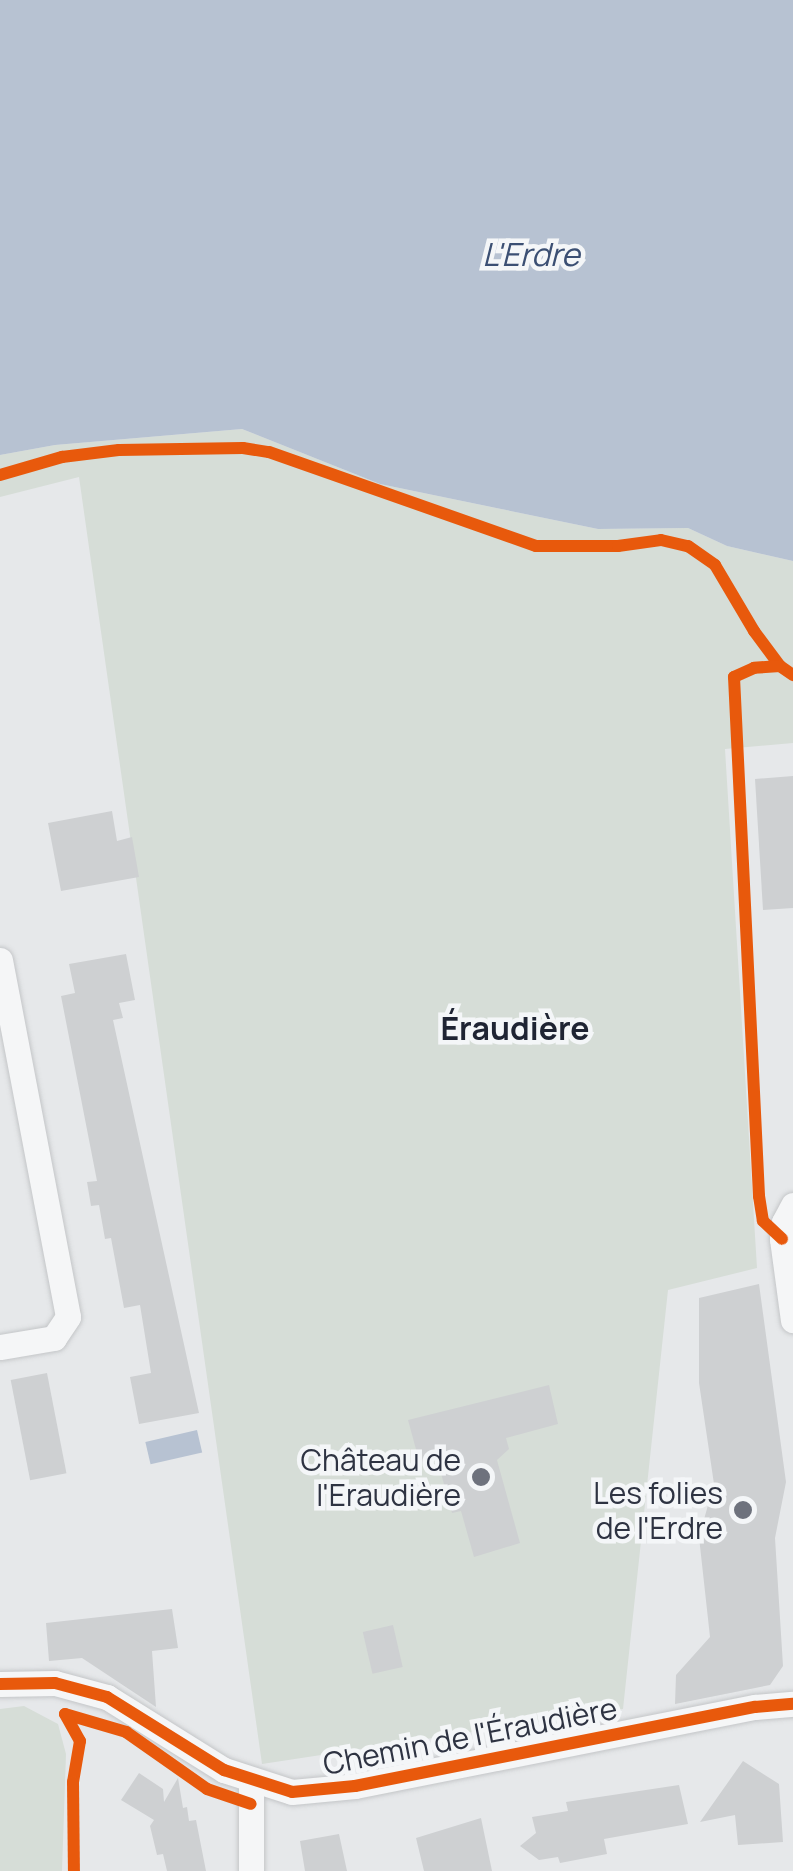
<!DOCTYPE html>
<meta charset="utf-8">
<style>
body{margin:0}
#map{position:relative;width:793px;height:1871px;overflow:hidden;background:#e6e8ea;font-family:Manrope,sans-serif}
div>[style]{position:absolute}
.green>*{inset:0;background:#d6ddd7}
.water>*{inset:0;background:#b7c2d2;transform-origin:0 0}
.building>*{inset:0;background:#ced0d2;transform-origin:0 0}
.roads{filter:drop-shadow(0 0 2px #c4c6c8) drop-shadow(0 0 2px #c4c6c8)}
.minor>*{height:25px;margin:-12.5px;padding:0 12.5px;transform-origin:12.5px;border-radius:12.5px;background:#f5f6f7}
.cycleway>*{height:12px;margin:-6px;padding:0 6px;transform-origin:6px;border-radius:6px;background:#e8590c}
.dots>*{width:28px;height:28px;translate:-50% -50%;box-sizing:border-box;border:5px solid #f4f6f8;border-radius:50%}
span{translate:-50% -50%;white-space:nowrap;text-align:center;line-height:1.15;-webkit-text-stroke:9px #f4f6f8;paint-order:stroke}
.poi-label{font-size:30px;color:#2e3342}
.right{translate:-100% -50%;text-align:right}
.street-label{font-size:30px;color:#2e3342}
.water-label{font-size:32px;color:#3b4f73;font-style:italic}
.neighbourhood-label{font-size:32px;color:#1f2433;font-weight:700}
</style>
<div id="map">
<div class="green">
<i style="clip-path:polygon(242px 429px,380px 484px,598px 529px,688px 528px,727px 546px,793px 561px,793px 743px,725px 749px,757px 1268px,668px 1290px,623px 1709px,262px 1764px,79px 477px,0 497px,0 455px,55px 445px)"></i>
<i style="clip-path:polygon(24px 1706px,58px 1724px,66px 1754px,62px 1871px,0 1871px,0 1709px)"></i>
</div>
<div class="water">
<i style="clip-path:polygon(0 0,793px 0,793px 561px,727px 546px,688px 528px,598px 529px,380px 484px,242px 429px,55px 445px,0 455px)"></i>
<i style="left:197px;top:1430px;width:23px;height:53px;rotate:77deg"></i>
</div>
<div class="building">
<i style="clip-path:polygon(793px 776px,793px 908px,763px 910px,755px 779px)"></i>
<i style="clip-path:polygon(112px 811px,117px 841px,132px 837px,139px 877px,61px 891px,48px 823px)"></i>
<i style="clip-path:polygon(126px 954px,135px 1000px,119px 1003px,123px 1018px,113px 1020px,199px 1413px,139px 1424px,130px 1377px,151px 1373px,140px 1305px,124px 1308px,111px 1238px,105px 1239px,99px 1205px,91px 1206px,87px 1182px,97px 1181px,61px 996px,75px 993px,69px 964px)"></i>
<i style="clip-path:polygon(759px 1284px,786px 1482px,775px 1538px,783px 1666px,770px 1685px,675px 1704px,676px 1675px,710px 1637px,699px 1537px,714px 1484px,699px 1383px,699px 1298px)"></i>
<i style="left:47px;top:1373px;width:102px;height:37px;rotate:79deg"></i>
<i style="clip-path:polygon(549px 1385px,558px 1424px,506px 1438px,509px 1449px,497px 1460px,520px 1543px,474px 1557px,461px 1511px,452px 1513px,437px 1459px,420px 1464px,408px 1420px)"></i>
<i style="clip-path:polygon(172px 1609px,178px 1648px,152px 1651px,156px 1707px,82px 1658px,49px 1661px,46px 1623px)"></i>
<i style="left:393px;top:1625px;width:43px;height:31px;rotate:77deg"></i>
<i style="clip-path:polygon(743px 1761px,779px 1784px,783px 1842px,738px 1845px,735px 1815px,700px 1822px)"></i>
<i style="clip-path:polygon(139px 1773px,163px 1789px,164px 1802px,178px 1778px,183px 1808px,187px 1807px,189px 1821px,196px 1820px,206px 1871px,167px 1871px,163px 1854px,157px 1855px,150px 1826px,154px 1820px,121px 1800px)"></i>
<i style="clip-path:polygon(679px 1785px,688px 1824px,604px 1839px,607px 1854px,560px 1863px,558px 1857px,539px 1860px,520px 1846px,536px 1833px,532px 1817px,568px 1811px,566px 1802px)"></i>
<i style="clip-path:polygon(481px 1818px,492px 1871px,424px 1871px,416px 1838px)"></i>
<i style="clip-path:polygon(339px 1834px,347px 1871px,305px 1871px,300px 1841px)"></i>
</div>
<div class="roads">
<div class="minor">
<i style="left:0;top:960px;width:363px;rotate:79.2deg"></i>
<i style="left:68px;top:1317px;width:25px;rotate:124deg"></i>
<i style="left:54px;top:1338px;width:55px;rotate:170.5deg"></i>
<i style="left:793px;top:1205px;width:19px;rotate:118deg"></i>
<i style="left:784px;top:1222px;width:17px;rotate:97deg"></i>
<i style="left:782px;top:1239px;width:82px;rotate:82.3deg"></i>
<i style="left:0;top:1684px;width:55px;rotate:-1deg"></i>
<i style="left:55px;top:1683px;width:54px;rotate:15.1deg"></i>
<i style="left:107px;top:1697px;width:138px;rotate:32deg"></i>
<i style="left:224px;top:1770px;width:71px;rotate:17.9deg"></i>
<i style="left:292px;top:1792px;width:63px;rotate:-5.4deg"></i>
<i style="left:355px;top:1786px;width:408px;rotate:-11.2deg"></i>
<i style="left:755px;top:1707px;width:38px;rotate:-5deg"></i>
<i style="left:251px;top:1782px;width:89px;rotate:90deg"></i>
</div>
</div>
<div class="cycleway">
<i style="left:0;top:475px;width:65px;rotate:-16.2deg"></i>
<i style="left:62px;top:457px;width:57px;rotate:-7deg"></i>
<i style="left:119px;top:450px;width:124px;rotate:-0.9deg"></i>
<i style="left:243px;top:448px;width:26px;rotate:9deg"></i>
<i style="left:269px;top:452px;width:283px;rotate:19.4deg"></i>
<i style="left:536px;top:546px;width:82px"></i>
<i style="left:618px;top:546px;width:43px;rotate:-7.9deg"></i>
<i style="left:661px;top:540px;width:28px;rotate:13deg"></i>
<i style="left:688px;top:546px;width:33px;rotate:35deg"></i>
<i style="left:715px;top:565px;width:77px;rotate:59.4deg"></i>
<i style="left:754px;top:631px;width:44px;rotate:53.4deg"></i>
<i style="left:780px;top:666px;width:16px;rotate:35deg"></i>
<i style="left:780px;top:666px;width:26px;rotate:176deg"></i>
<i style="left:754px;top:668px;width:22px;rotate:156deg"></i>
<i style="left:734px;top:677px;width:520px;rotate:87.24deg"></i>
<i style="left:759px;top:1196px;width:25px;rotate:81deg"></i>
<i style="left:763px;top:1221px;width:26px;rotate:43deg"></i>
<i style="left:0;top:1684px;width:55px;rotate:-1deg"></i>
<i style="left:55px;top:1683px;width:54px;rotate:15.1deg"></i>
<i style="left:107px;top:1697px;width:138px;rotate:32deg"></i>
<i style="left:224px;top:1770px;width:71px;rotate:17.9deg"></i>
<i style="left:292px;top:1792px;width:63px;rotate:-5.4deg"></i>
<i style="left:355px;top:1786px;width:408px;rotate:-11.2deg"></i>
<i style="left:755px;top:1707px;width:38px;rotate:-5deg"></i>
<i style="left:65px;top:1714px;width:64px;rotate:16.4deg"></i>
<i style="left:126px;top:1732px;width:99px;rotate:35.1deg"></i>
<i style="left:207px;top:1789px;width:46px;rotate:18.8deg"></i>
<i style="left:65px;top:1714px;width:31px;rotate:61deg"></i>
<i style="left:80px;top:1741px;width:42px;rotate:99.7deg"></i>
<i style="left:73px;top:1782px;width:89px;rotate:89.4deg"></i>
</div>
<div class="dots">
<i style="left:481px;top:1477px;background:#6e727d"></i>
<i style="left:743px;top:1510px;background:#6e727d"></i>
</div>
<div class="poi-label">
<span class="right" style="left:461px;top:1477px">Château de<br>l'Eraudière</span>
<span class="right" style="left:723px;top:1510px">Les folies<br>de l'Erdre</span>
</div>
<div class="street-label">
<span style="left:470px;top:1736px;rotate:-11deg">Chemin de l'Éraudière</span>
</div>
<div class="water-label">
<span style="left:531px;top:254px">L'Erdre</span>
</div>
<div class="neighbourhood-label">
<span style="left:515px;top:1028px">Éraudière</span>
</div>
</div>
